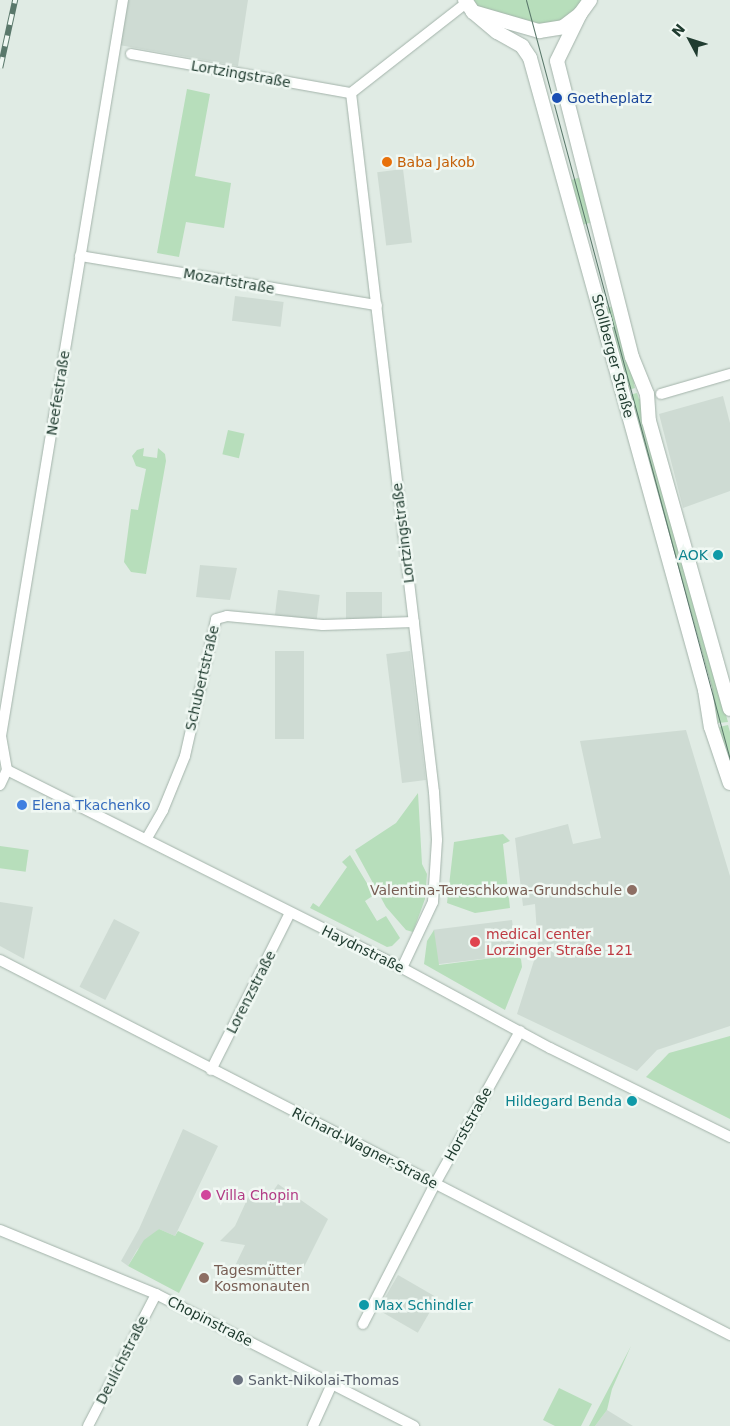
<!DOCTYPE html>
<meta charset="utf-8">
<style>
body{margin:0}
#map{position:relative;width:730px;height:1426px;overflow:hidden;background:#e0ebe4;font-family:"DejaVu Sans",sans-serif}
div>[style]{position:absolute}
.built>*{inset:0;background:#cedbd3;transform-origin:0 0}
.green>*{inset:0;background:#b7debb;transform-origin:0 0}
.roads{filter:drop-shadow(0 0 1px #a3b3aa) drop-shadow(0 0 1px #a3b3aa)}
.minor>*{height:10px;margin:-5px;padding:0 5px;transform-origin:5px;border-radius:5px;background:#fff}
.secondary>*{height:14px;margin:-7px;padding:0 7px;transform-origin:7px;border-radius:7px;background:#fff}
.tram>*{height:1px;margin:-0.5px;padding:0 0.5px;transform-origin:0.5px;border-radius:0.5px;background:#5a786b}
.rail>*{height:5.5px;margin-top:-2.75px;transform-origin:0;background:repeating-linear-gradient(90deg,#f0f8f3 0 11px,#5a786b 0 22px);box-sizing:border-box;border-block:1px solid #5a786b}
.dots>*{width:14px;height:14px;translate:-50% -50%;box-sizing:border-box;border:2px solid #f0f8f3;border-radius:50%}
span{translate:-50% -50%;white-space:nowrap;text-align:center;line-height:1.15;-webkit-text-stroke:5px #f0f8f3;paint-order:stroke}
.street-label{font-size:14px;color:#203c30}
.transit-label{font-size:14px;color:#164399}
.left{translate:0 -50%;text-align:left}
.food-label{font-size:14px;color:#c56008}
.culture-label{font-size:14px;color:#0d838f}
.right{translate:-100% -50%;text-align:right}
.shop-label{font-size:14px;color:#366cbe}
.education-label{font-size:14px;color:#785e54}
.health-label{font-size:14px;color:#be3a42}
.hotel-label{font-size:14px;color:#b23c85}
.worship-label{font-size:14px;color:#5b616d}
.north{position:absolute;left:665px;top:15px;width:50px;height:50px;-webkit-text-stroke:4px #f0f8f3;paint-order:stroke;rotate:310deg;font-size:14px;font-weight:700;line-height:20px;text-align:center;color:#203c30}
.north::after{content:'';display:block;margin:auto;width:18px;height:22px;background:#203c30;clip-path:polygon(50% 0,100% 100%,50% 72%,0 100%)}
</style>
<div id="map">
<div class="built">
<i style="clip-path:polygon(126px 0,248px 0,238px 66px,119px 45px)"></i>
<i style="left:403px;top:169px;width:74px;height:26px;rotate:83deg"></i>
<i style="left:235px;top:296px;width:49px;height:25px;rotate:7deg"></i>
<i style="clip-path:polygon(723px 396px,730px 423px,730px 491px,683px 508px,659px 414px)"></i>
<i style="clip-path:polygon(200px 565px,237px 568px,230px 600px,196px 597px)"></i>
<i style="left:278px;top:590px;width:42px;height:27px;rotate:7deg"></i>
<i style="left:346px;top:592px;width:36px;height:29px"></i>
<i style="left:275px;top:651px;width:29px;height:88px"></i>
<i style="left:410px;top:651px;width:130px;height:24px;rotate:83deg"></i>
<i style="clip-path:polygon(686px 730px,730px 876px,730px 1026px,657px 1050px,637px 1071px,517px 1014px,538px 948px,535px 904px,523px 906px,515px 838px,568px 824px,573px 844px,601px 838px,580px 741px)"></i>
<i style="clip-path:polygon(0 902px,33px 907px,24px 959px,0 946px)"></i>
<i style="left:114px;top:919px;width:29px;height:76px;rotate:27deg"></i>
<i style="left:512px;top:920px;width:35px;height:79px;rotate:83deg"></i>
<i style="clip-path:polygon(183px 1129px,218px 1146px,175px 1236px,159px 1229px,137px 1250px,128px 1266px,121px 1261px,139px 1229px)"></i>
<i style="clip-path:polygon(278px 1184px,328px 1219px,300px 1275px,285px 1270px,277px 1278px,258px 1283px,233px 1270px,245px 1245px,220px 1241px,235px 1226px,251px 1191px,267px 1200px)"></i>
<i style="left:398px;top:1275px;width:46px;height:40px;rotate:30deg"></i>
<i style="clip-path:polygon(607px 1410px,633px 1426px,595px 1426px)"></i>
</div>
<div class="green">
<i style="clip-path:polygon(465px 0,590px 0,563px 27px,515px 26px)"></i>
<i style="clip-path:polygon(187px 89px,210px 94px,195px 176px,231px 183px,224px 228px,186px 222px,179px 257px,157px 253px)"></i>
<i style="clip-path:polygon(584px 176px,593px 222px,582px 225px,568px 181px)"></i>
<i style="clip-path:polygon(616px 305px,638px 382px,634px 384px,635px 388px,628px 390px,604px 309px)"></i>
<i style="clip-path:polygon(637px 393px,639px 399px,644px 398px,729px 714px,726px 715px,728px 722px,718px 723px,717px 718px,713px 719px,629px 395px)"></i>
<i style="left:228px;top:430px;width:17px;height:25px;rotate:13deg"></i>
<i style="clip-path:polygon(144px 448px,143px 456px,157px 458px,158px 448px,165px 454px,166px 461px,146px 574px,131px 572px,124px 562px,131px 509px,138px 510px,146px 469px,136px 466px,132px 456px,137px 450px)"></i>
<i style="clip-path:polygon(728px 725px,730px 732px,730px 771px,719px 727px)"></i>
<i style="clip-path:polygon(418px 793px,422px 864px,427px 874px,425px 899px,413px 932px,406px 930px,386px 907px,355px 850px,396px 823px)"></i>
<i style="clip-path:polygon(503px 834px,510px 841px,503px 844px,510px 908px,475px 913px,447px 903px,454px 842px)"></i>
<i style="left:0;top:846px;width:29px;height:22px;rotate:8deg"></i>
<i style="clip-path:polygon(350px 855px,374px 895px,365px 901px,377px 921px,386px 916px,400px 938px,392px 946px,387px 947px,310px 908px,313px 903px,319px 907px,347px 867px,342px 862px)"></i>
<i style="clip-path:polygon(434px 930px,439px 965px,516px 955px,521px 959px,522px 967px,505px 1010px,424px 964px,427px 941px)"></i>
<i style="clip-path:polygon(730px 1036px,730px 1119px,646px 1077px,669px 1053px)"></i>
<i style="clip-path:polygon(159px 1229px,175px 1236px,178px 1231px,204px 1243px,179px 1293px,128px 1266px,144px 1240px)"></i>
<i style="clip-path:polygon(631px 1346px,612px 1389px,607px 1410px,595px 1426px,589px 1426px)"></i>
<i style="clip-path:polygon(559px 1388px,592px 1404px,581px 1426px,555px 1426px,543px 1420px)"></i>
</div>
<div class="roads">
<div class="minor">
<i style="left:131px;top:54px;width:223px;rotate:10.1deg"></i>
<i style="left:351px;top:93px;width:146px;rotate:-38deg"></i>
<i style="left:351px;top:93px;width:704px;rotate:83.23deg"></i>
<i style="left:434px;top:792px;width:48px;rotate:86.4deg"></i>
<i style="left:437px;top:840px;width:62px;rotate:93.7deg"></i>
<i style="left:433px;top:902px;width:73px;rotate:115.2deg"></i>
<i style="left:80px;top:256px;width:301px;rotate:9.4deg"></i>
<i style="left:661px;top:394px;width:72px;rotate:-16.2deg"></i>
<i style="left:7px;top:770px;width:442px;rotate:26.6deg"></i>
<i style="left:402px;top:968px;width:168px;rotate:28.4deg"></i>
<i style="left:550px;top:1048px;width:201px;rotate:26.3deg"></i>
<i style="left:0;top:785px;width:17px;rotate:-65deg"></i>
<i style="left:7px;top:770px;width:35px;rotate:-100deg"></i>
<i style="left:1px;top:736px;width:746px;rotate:-80.59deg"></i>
<i style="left:147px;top:838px;width:32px;rotate:-60deg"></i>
<i style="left:163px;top:810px;width:58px;rotate:-67.8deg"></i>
<i style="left:185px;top:756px;width:140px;rotate:-77.2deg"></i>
<i style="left:216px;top:619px;width:11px;rotate:-15deg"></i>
<i style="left:227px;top:616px;width:96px;rotate:5.4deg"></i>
<i style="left:323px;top:625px;width:91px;rotate:-1.9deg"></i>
<i style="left:0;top:960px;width:821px;rotate:27.19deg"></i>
<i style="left:211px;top:1070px;width:176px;rotate:-63.3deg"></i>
<i style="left:0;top:1230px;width:169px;rotate:22.3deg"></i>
<i style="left:156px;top:1294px;width:290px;rotate:27.1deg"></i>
<i style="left:363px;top:1324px;width:157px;rotate:-62.8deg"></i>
<i style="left:435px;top:1184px;width:175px;rotate:-60.9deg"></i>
<i style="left:88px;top:1426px;width:148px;rotate:-62.7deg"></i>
<i style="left:313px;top:1426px;width:46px;rotate:-65.7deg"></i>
</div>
<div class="secondary">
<i style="left:465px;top:0;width:14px;rotate:56deg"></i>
<i style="left:473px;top:12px;width:69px;rotate:16.1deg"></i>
<i style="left:539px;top:31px;width:24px;rotate:-9deg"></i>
<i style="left:563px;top:27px;width:21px;rotate:-37deg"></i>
<i style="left:580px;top:14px;width:17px;rotate:-54deg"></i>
<i style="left:473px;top:12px;width:31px;rotate:40deg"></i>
<i style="left:497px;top:32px;width:29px;rotate:29deg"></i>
<i style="left:522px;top:46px;width:14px;rotate:56deg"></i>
<i style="left:530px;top:58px;width:656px;rotate:74.52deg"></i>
<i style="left:705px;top:690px;width:37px;rotate:81deg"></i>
<i style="left:711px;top:727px;width:59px;rotate:71.3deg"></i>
<i style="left:580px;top:14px;width:52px;rotate:116.1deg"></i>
<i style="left:557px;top:61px;width:305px;rotate:75.8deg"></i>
<i style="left:632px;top:357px;width:40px;rotate:68deg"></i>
<i style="left:647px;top:394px;width:27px;rotate:86deg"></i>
<i style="left:649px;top:421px;width:299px;rotate:74.3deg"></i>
</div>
</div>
<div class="tram">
<i style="left:526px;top:0;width:787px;rotate:74.97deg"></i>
</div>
<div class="rail">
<i style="left:0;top:68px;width:70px;rotate:-77.6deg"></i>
</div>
<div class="dots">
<i style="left:557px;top:98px;background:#1a4fb4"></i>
<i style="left:387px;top:162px;background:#e8710a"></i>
<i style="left:718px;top:555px;background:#0f9aa8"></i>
<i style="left:22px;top:805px;background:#3f7fe0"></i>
<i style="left:632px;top:890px;background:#8d6e63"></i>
<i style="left:475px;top:942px;background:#e0444e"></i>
<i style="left:632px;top:1101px;background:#0f9aa8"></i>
<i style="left:206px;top:1195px;background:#d1479c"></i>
<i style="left:204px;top:1278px;background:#8d6e63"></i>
<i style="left:364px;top:1305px;background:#0f9aa8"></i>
<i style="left:238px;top:1380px;background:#6b7280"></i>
</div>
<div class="street-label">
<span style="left:241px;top:74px;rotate:10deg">Lortzingstraße</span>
<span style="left:229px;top:281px;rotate:10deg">Mozartstraße</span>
<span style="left:613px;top:356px;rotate:75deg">Stollberger Straße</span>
<span style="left:58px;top:393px;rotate:-81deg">Neefestraße</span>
<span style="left:403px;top:533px;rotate:-97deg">Lortzingstraße</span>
<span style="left:202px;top:678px;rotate:-77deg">Schubertstraße</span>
<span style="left:363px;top:949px;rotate:26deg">Haydnstraße</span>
<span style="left:251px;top:992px;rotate:-63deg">Lorenzstraße</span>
<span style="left:468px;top:1124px;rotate:-61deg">Horststraße</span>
<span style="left:365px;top:1148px;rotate:27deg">Richard-Wagner-Straße</span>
<span style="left:210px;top:1321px;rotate:27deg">Chopinstraße</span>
<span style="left:122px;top:1360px;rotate:-63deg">Deulichstraße</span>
</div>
<div class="transit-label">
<span class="left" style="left:567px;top:98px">Goetheplatz</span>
</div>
<div class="food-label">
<span class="left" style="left:397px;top:162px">Baba Jakob</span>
</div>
<div class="culture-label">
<span class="right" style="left:708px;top:555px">AOK</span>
<span class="right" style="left:622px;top:1101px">Hildegard Benda</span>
<span class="left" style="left:374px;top:1305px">Max Schindler</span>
</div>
<div class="shop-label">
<span class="left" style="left:32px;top:805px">Elena Tkachenko</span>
</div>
<div class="education-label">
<span class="right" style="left:622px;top:890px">Valentina-Tereschkowa-Grundschule</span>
<span class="left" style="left:214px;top:1278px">Tagesmütter<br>Kosmonauten</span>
</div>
<div class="health-label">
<span class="left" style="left:486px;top:942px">medical center<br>Lorzinger Straße 121</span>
</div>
<div class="hotel-label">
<span class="left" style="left:216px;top:1195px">Villa Chopin</span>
</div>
<div class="worship-label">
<span class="left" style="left:248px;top:1380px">Sankt-Nikolai-Thomas</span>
</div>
<div class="north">N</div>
</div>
